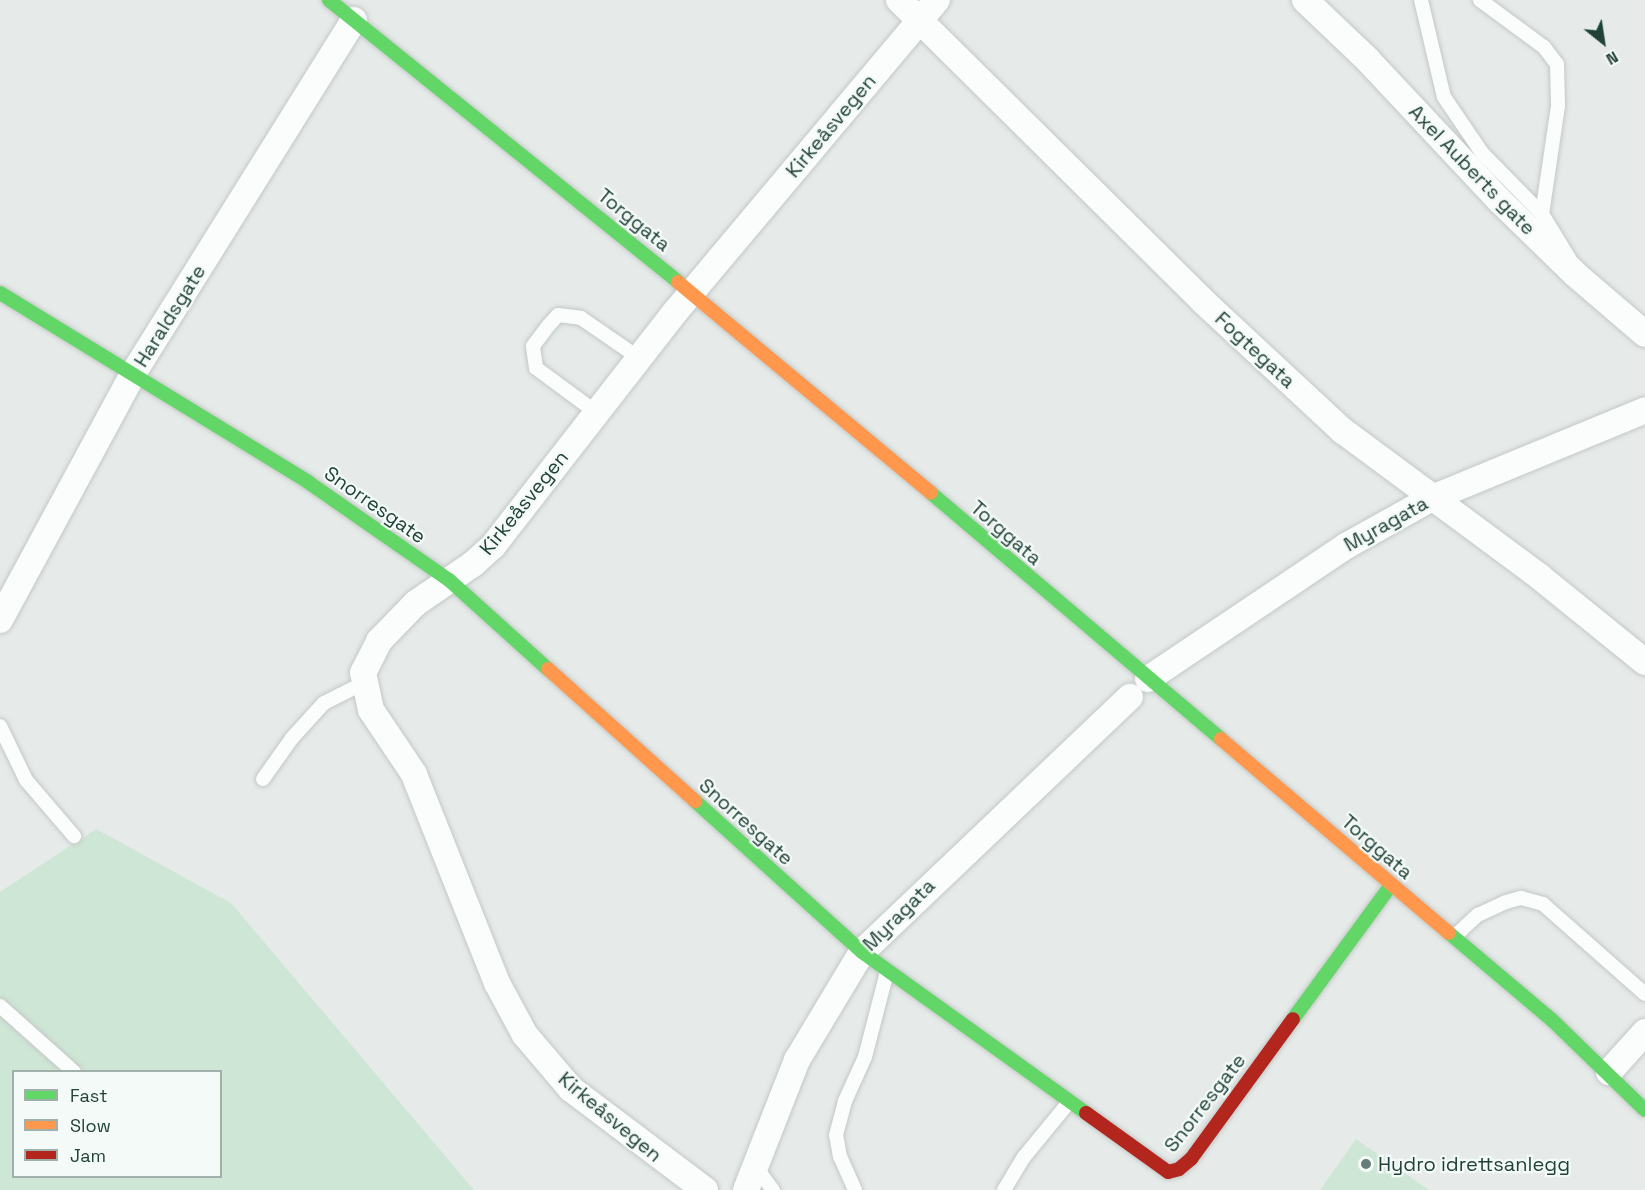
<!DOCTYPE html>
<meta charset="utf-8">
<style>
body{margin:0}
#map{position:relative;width:1645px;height:1190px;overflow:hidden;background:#e6ebe9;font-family:"Space Grotesk",sans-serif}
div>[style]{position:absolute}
.green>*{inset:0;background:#cee6d5}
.roads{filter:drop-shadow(0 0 2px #c3c8c6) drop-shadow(0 0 2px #c3c8c6)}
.lane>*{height:14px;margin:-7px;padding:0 7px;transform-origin:7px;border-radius:7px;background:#fbfcfc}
.street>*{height:26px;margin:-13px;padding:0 13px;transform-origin:13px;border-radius:13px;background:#fbfcfc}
.fast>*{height:14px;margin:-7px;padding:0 7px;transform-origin:7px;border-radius:7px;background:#63d668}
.slow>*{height:14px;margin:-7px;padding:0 7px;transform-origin:7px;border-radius:7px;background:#ff974d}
.jam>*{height:14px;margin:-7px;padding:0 7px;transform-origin:7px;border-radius:7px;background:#b3261e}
.dots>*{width:16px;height:16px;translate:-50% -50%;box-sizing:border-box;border:3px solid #f4faf7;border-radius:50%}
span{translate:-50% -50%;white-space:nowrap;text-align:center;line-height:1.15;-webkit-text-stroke:4.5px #f4faf7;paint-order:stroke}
.street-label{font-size:20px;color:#214239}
.poi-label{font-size:20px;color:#214239}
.left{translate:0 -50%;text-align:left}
.legend{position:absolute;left:12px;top:1070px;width:210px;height:108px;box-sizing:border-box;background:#f4faf7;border:2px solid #a0b0ab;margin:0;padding:8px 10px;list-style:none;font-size:18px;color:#214239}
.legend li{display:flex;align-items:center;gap:12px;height:30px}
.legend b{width:30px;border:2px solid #a0b0ab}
.north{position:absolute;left:1573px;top:12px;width:60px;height:60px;-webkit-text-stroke:4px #f4faf7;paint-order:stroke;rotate:150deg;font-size:16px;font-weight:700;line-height:24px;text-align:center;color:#214239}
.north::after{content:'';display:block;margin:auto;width:21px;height:27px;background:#214239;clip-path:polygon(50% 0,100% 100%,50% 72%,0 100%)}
</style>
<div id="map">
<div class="green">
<i style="clip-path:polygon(evenodd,96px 829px,231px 903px,474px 1190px,0 1190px,0 892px,96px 829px,14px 1072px,220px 1072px,220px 1176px,14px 1176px,14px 1072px)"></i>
<i style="clip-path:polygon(1356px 1139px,1429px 1190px,1320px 1190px)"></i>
</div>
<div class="roads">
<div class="lane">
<i style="left:1421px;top:0;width:100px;rotate:76.7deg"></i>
<i style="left:1444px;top:97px;width:68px;rotate:55.8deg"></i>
<i style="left:1482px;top:153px;width:86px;rotate:45.5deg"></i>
<i style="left:1542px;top:214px;width:52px;rotate:58.5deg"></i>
<i style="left:1480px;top:0;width:79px;rotate:36.3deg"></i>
<i style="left:1544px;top:47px;width:21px;rotate:53deg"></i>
<i style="left:1557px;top:64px;width:42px;rotate:88.6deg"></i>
<i style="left:1558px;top:106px;width:109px;rotate:98.4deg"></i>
<i style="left:597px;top:413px;width:76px;rotate:-143.6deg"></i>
<i style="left:536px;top:368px;width:22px;rotate:-98deg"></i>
<i style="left:533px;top:346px;width:26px;rotate:-53deg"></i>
<i style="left:549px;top:325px;width:13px;rotate:-48deg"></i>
<i style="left:558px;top:315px;width:23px;rotate:7deg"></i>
<i style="left:581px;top:318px;width:70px;rotate:34.6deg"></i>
<i style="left:0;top:726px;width:60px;rotate:64.3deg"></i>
<i style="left:26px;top:780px;width:74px;rotate:49.4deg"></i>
<i style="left:263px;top:779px;width:50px;rotate:-54.7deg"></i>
<i style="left:292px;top:738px;width:47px;rotate:-47.6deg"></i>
<i style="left:324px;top:703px;width:45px;rotate:-26.6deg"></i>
<i style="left:1454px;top:937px;width:33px;rotate:-43deg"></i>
<i style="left:1478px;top:915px;width:31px;rotate:-25deg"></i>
<i style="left:1506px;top:902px;width:16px;rotate:-15deg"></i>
<i style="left:1521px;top:898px;width:23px;rotate:15deg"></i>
<i style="left:1543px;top:904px;width:136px;rotate:41.4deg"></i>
<i style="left:0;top:1006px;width:99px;rotate:41.7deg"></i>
<i style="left:756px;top:1167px;width:29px;rotate:54deg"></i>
<i style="left:855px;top:1190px;width:36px;rotate:-114deg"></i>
<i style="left:840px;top:1157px;width:22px;rotate:-100deg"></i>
<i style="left:836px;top:1135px;width:35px;rotate:-75deg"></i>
<i style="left:845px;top:1101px;width:48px;rotate:-65.6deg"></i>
<i style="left:865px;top:1057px;width:88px;rotate:-75.5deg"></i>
<i style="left:1004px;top:1190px;width:39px;rotate:-59deg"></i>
<i style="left:1024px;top:1157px;width:72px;rotate:-50.6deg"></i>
</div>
<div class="street">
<i style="left:899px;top:0;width:429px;rotate:44.7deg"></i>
<i style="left:1204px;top:302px;width:190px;rotate:42.9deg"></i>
<i style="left:1343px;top:431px;width:245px;rotate:36.5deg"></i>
<i style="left:1540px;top:577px;width:135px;rotate:39deg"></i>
<i style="left:1305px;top:0;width:86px;rotate:43.6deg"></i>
<i style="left:1367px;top:59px;width:193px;rotate:46.9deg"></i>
<i style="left:1499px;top:200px;width:106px;rotate:44.2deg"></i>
<i style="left:1575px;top:274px;width:92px;rotate:40.6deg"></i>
<i style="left:0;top:620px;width:282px;rotate:-61.6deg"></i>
<i style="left:134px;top:372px;width:415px;rotate:-58deg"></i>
<i style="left:1148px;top:679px;width:239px;rotate:-33.9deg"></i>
<i style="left:1346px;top:546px;width:98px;rotate:-29.2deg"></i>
<i style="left:1432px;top:498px;width:230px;rotate:-22.4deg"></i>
<i style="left:1609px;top:1072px;width:54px;rotate:-48deg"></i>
<i style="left:705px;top:1190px;width:168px;rotate:-143deg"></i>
<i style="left:571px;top:1089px;width:71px;rotate:-130.4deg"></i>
<i style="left:525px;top:1035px;width:59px;rotate:-118.3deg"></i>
<i style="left:497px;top:983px;width:225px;rotate:-111.7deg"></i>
<i style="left:414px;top:774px;width:77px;rotate:-123.9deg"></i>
<i style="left:371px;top:710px;width:38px;rotate:-102deg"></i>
<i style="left:363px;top:673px;width:36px;rotate:-63deg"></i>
<i style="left:379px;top:641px;width:53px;rotate:-45.8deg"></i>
<i style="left:416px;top:603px;width:69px;rotate:-34.4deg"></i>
<i style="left:473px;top:564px;width:27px;rotate:-42deg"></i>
<i style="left:493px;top:546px;width:298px;rotate:-52.1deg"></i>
<i style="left:676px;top:311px;width:406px;rotate:-50deg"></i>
<i style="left:746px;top:1190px;width:140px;rotate:-68.6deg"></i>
<i style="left:797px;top:1060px;width:126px;rotate:-59deg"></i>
<i style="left:862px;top:952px;width:370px;rotate:-43.6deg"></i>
</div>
<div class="fast">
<i style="left:329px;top:0;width:449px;rotate:38.9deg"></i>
<i style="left:0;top:293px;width:361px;rotate:31.5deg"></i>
<i style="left:308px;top:482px;width:172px;rotate:34.8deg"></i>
<i style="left:449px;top:580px;width:133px;rotate:42deg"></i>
<i style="left:931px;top:493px;width:380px;rotate:40.3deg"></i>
<i style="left:695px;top:801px;width:225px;rotate:42.1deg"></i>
<i style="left:862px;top:952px;width:276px;rotate:35.7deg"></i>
<i style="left:1449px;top:933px;width:135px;rotate:40.2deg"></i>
<i style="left:1552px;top:1020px;width:129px;rotate:44.1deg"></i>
<i style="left:1293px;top:1019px;width:166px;rotate:-53.8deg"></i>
</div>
<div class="slow">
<i style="left:678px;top:282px;width:329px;rotate:39.8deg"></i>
<i style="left:548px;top:669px;width:198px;rotate:41.9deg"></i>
<i style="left:1221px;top:739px;width:299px;rotate:40.4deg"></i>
</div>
<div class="jam">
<i style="left:1086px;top:1113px;width:101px;rotate:35.7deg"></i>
<i style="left:1168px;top:1172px;width:11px;rotate:-15deg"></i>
<i style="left:1179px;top:1169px;width:16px;rotate:-40deg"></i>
<i style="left:1191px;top:1159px;width:173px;rotate:-53.9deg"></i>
</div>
</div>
<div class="dots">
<i style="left:1366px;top:1164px;background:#667d77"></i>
</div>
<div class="street-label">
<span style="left:831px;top:126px;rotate:-50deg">Kirkeåsvegen</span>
<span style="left:1472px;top:170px;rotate:46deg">Axel Auberts gate</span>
<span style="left:634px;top:220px;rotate:39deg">Torggata</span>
<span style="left:170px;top:316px;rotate:-58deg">Haraldsgate</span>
<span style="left:1255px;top:350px;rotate:43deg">Fogtegata</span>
<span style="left:524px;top:503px;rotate:-51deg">Kirkeåsvegen</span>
<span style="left:375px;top:505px;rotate:35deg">Snorresgate</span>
<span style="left:1386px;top:524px;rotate:-29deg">Myragata</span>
<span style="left:1006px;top:533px;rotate:41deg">Torggata</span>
<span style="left:746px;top:822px;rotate:42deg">Snorresgate</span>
<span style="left:1377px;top:847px;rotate:41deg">Torggata</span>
<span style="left:899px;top:915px;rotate:-45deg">Myragata</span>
<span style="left:1205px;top:1103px;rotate:-52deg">Snorresgate</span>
<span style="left:610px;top:1117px;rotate:40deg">Kirkeåsvegen</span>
</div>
<div class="poi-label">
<span class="left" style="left:1378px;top:1164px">Hydro idrettsanlegg</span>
</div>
<ul class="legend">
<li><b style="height:8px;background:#63d668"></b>Fast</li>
<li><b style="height:8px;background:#ff974d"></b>Slow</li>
<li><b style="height:8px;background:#b3261e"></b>Jam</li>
</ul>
<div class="north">N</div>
</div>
